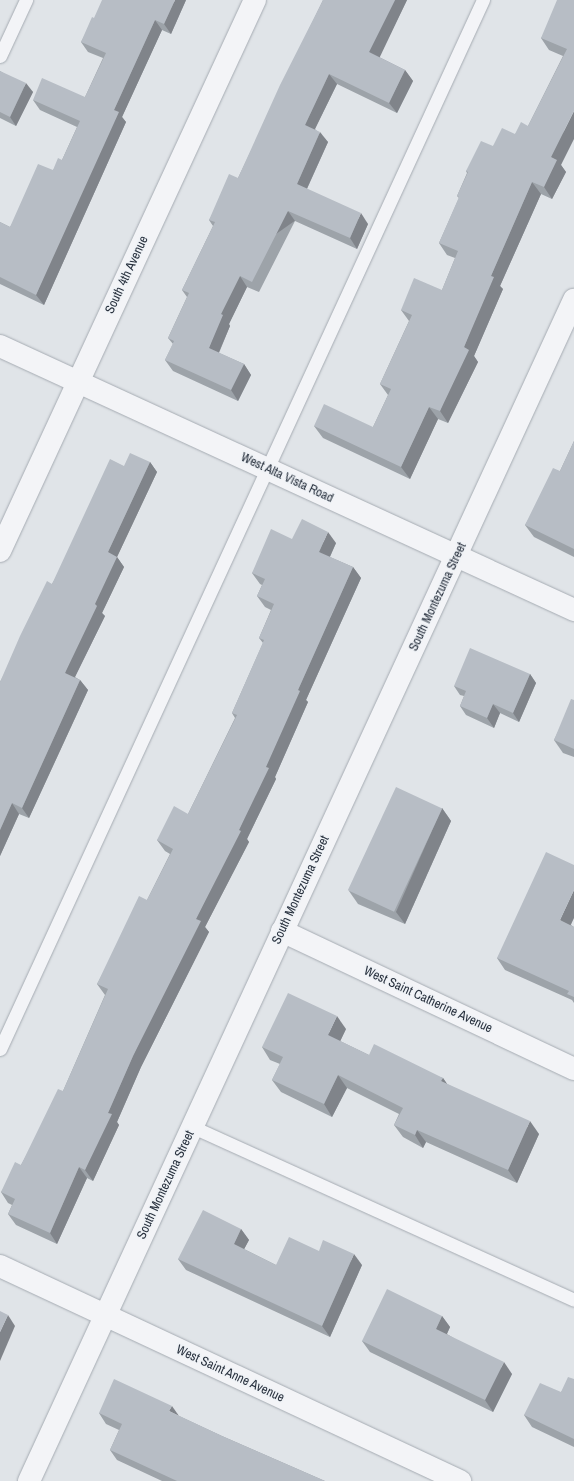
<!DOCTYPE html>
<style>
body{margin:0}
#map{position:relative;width:574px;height:1481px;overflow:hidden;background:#e0e4e8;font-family:"Archivo Narrow",sans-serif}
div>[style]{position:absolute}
.roads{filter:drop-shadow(0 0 1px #a5abb2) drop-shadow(0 0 1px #a5abb2)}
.service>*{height:13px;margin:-6.5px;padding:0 6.5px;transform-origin:6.5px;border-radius:6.5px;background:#f3f4f7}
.minor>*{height:22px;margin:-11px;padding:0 11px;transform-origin:11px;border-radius:11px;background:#f3f4f7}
.wall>*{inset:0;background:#9da3a9}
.shaded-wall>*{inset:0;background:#80848a;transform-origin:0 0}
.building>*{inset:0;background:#b7bdc5;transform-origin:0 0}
span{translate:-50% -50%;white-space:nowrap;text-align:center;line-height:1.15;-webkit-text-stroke:3px #eff2f6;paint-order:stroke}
.street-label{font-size:13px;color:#29323f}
</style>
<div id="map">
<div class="roads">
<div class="service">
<i style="left:0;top:56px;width:62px;rotate:-65.1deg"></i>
<i style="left:0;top:1049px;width:1155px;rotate:-65.28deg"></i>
<i style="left:193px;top:1127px;width:418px;rotate:24.4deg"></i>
</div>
<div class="minor">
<i style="left:0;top:346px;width:632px;rotate:24.7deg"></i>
<i style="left:0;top:551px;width:607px;rotate:-65.17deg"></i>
<i style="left:282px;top:931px;width:323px;rotate:25.3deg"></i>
<i style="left:0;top:1266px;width:508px;rotate:25.05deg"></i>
<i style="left:29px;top:1481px;width:1301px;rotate:-65.23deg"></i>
</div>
</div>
<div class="wall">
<i style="clip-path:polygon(186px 0,171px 34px,162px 30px,122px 117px,126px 122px,44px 305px,0 284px,0 222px,10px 227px,53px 170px,62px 160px,77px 127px,40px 110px,33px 100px,85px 97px,103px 58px,88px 52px,81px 42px,94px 18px)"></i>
<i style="clip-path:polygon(323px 0,407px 0,379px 57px,405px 70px,413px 81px,397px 113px,337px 84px,315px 129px,328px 142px,307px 189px,368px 224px,357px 249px,295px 221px,259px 292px,247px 287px,229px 324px,230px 326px,219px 353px,244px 364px,251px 375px,238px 401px,173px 371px,165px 360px,173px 344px,168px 338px,187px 297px,182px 290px,213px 226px,209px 220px,238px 178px)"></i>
<i style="clip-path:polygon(574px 0,561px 165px,566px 172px,552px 199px,541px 194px,500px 286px,503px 289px,474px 356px,478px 362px,448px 423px,438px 419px,410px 479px,323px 438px,314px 426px,373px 427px,388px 395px,380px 384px,409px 321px,401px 310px,442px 290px,455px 258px,447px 255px,439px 243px,459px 198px,457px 196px,467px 173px,466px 171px,493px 146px,515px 134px,528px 126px,563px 56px,549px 50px,541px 38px)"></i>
<i style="clip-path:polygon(0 71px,33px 92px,16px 126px,0 118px)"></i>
<i style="clip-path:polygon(574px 441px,574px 557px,534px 537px,525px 525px,560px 471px)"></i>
<i style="clip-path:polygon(150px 462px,157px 472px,117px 557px,124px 567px,102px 613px,105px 616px,75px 677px,80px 680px,88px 690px,29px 818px,19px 814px,0 856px,0 682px,52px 584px,124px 466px)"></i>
<i style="clip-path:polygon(292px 539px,336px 543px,330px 557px,353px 567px,361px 578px,306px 700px,308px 702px,275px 777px,276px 779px,247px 839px,249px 842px,205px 927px,209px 932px,141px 1067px,117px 1122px,119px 1125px,93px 1181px,87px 1178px,57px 1244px,16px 1225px,8px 1214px,12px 1205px,8px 1203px,1px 1192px,21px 1165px,63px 1091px,105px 995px,97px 984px,147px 900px,170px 854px,165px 851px,157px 840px,188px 814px,235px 718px,232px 713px,263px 643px,259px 638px,271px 610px,265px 607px,257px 596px,262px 585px,260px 584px,252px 573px)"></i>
<i style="clip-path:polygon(530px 674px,536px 683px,519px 722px,500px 713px,494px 728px,466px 715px,460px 706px,464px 696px,460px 695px,454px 686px)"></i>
<i style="clip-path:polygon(574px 700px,574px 757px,563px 753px,554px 740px)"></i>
<i style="clip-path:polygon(442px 808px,451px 821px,405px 924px,358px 904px,349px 891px)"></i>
<i style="clip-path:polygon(571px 925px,574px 927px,574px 1003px,572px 1000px,505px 970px,497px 958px)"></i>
<i style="clip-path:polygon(346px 1029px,340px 1041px,369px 1055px,443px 1078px,447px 1084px,539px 1134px,517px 1183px,426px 1142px,423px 1148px,403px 1137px,394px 1125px,399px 1114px,347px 1088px,332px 1117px,281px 1092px,272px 1080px,280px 1064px,270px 1060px,262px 1047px)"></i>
<i style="clip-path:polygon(241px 1229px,249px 1240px,244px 1249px,276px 1265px,319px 1251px,362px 1265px,330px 1337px,186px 1270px,178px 1259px)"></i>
<i style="clip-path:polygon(442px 1316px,450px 1327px,447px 1334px,512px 1374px,493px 1412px,370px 1352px,362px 1341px)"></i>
<i style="clip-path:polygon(574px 1379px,574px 1447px,532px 1427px,524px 1415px,561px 1392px)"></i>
<i style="clip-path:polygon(99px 1413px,179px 1416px,222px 1436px,325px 1481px,162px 1481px,117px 1460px,110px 1450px,119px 1430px,106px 1424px)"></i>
</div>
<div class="shaded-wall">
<i style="clip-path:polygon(175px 0,186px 0,171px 34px,164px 24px)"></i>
<i style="clip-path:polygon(395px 0,407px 0,377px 63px,369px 52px)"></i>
<i style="clip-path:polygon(155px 20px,162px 30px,122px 117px,126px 122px,44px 305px,36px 295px,114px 110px)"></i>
<i style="clip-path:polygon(405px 70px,413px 81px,397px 113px,389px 103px)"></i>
<i style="clip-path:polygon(329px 74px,337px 84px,312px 135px,305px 125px)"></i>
<i style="clip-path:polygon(26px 83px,33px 92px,16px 126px,10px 117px)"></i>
<i style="clip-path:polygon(574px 111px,574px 139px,561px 165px,566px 172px,552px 199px,544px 187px,551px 157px)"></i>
<i style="clip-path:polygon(320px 132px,328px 142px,304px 195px,297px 184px)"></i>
<i style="clip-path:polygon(532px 182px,541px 194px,500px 286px,503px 289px,474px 356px,478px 362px,448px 423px,440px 411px,491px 276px)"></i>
<i style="left:288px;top:211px;width:12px;height:80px;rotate:55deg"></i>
<i style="clip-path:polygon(361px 213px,368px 224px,357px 249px,350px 238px)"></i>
<i style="clip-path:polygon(240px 276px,247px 287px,229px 324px,230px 326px,216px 359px,209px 348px,221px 314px)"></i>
<i style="clip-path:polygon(244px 364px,251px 375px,238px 401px,231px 390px)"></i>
<i style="clip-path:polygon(429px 407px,438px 419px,410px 479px,401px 467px)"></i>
<i style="clip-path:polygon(150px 462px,157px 472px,117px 557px,124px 567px,102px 613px,105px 616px,72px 683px,65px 673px,108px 552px)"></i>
<i style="clip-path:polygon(328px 532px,336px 543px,327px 563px,319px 552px)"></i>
<i style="clip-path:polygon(353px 567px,361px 578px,306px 700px,308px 702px,275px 777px,276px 779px,247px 839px,249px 842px,205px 927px,209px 932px,141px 1067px,117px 1122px,119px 1125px,93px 1181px,85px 1170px,108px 1113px,133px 1056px,196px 919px,239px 830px,298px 690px)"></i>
<i style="clip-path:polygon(530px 674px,536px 683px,519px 722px,513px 713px)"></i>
<i style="clip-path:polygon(80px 680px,88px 690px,29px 818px,22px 808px)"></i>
<i style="clip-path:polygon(493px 704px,500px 713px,494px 728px,487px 718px)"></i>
<i style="clip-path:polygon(12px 803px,19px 814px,0 856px,0 830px)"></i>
<i style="clip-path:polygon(442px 808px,451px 821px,405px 924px,396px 912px)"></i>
<i style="clip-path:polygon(574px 890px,574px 918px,568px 931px,560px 920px)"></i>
<i style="clip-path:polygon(337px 1016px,346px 1029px,337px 1048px,328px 1035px)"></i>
<i style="clip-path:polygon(338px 1075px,347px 1088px,332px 1117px,324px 1104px)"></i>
<i style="clip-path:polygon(443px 1078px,452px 1091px,441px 1081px)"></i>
<i style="clip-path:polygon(530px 1121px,539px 1134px,517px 1183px,508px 1170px)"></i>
<i style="clip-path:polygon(417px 1130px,426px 1142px,423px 1148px,415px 1135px)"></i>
<i style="clip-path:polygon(79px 1167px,87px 1178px,57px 1244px,50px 1233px)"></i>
<i style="clip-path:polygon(241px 1229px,249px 1240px,241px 1255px,234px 1244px)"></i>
<i style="clip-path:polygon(354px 1254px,362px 1265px,330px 1337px,322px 1326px)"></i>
<i style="clip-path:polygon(8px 1315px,15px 1326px,0 1361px,0 1332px)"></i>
<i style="clip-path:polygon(442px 1316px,450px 1327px,444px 1340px,436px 1329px)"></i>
<i style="clip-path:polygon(504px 1362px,512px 1374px,493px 1412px,485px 1400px)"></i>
<i style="clip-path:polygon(172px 1406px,179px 1416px,169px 1411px)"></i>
</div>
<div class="building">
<i style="clip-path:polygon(102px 0,175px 0,164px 24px,155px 20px,114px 110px,119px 112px,36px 295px,0 277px,0 222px,10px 227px,38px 164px,53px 170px,58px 158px,62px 160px,80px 121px,33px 100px,42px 78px,85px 97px,106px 53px,81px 42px,92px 17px,94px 18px)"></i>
<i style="clip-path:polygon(323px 0,395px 0,369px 52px,405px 70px,389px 103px,329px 74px,305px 125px,320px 132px,297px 184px,361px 213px,350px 238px,288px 211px,252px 282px,240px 276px,221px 314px,223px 315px,209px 348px,244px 364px,231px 390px,165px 360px,174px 341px,168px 338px,189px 293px,182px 290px,215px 222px,209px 220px,229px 174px,238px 178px,280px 85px)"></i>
<i style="clip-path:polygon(557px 0,574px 0,574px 111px,551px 157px,557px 160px,544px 187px,532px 182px,491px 276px,494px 277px,464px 347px,469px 350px,440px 411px,429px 407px,401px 467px,314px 426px,324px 404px,373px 427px,391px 389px,380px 384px,412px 315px,401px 310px,414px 278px,442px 290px,458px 251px,439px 243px,459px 197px,457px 196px,468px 172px,466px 171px,481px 141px,493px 146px,502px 128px,515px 134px,521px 122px,528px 126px,567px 49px,541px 38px)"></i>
<i style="clip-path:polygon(0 71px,26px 83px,10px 117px,0 112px)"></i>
<i style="clip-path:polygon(574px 441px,574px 549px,525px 525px,553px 468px,560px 471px)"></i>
<i style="clip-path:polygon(130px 453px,150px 462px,108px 552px,117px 557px,95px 604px,97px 606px,65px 673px,80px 680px,22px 808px,12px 803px,0 830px,0 682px,20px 636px,47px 581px,52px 584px,110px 459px,124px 466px)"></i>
<i style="clip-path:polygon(302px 519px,328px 532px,319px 552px,353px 567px,298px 690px,300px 691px,266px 767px,269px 768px,239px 830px,241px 831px,196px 919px,201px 921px,133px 1056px,108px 1113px,112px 1114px,85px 1170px,79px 1167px,50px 1233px,8px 1214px,15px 1199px,1px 1192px,15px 1162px,21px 1165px,58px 1089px,63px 1091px,108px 989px,97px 984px,139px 896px,147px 900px,173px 849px,157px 840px,174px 806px,188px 814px,237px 715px,232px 713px,264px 640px,259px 638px,274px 604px,257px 596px,265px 579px,252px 573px,271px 529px,292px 539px)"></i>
<i style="clip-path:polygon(470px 648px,530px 674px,513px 713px,493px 704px,487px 718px,460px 706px,466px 691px,454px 686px)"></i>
<i style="clip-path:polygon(571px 699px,574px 700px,574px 749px,554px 740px)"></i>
<i style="left:396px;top:787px;width:51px;height:114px;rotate:25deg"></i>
<i style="clip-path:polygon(546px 852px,574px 865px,574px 890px,560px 920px,574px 927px,574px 997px,567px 994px,569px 991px,497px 958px)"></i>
<i style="clip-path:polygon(288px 993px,337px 1016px,328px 1035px,369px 1055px,374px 1044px,443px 1078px,441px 1081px,530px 1121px,508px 1170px,417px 1130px,415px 1135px,394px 1125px,403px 1108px,338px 1075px,324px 1104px,272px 1080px,283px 1057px,262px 1047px)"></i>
<i style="clip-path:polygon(203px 1210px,241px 1229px,234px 1244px,276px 1265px,289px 1237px,319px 1251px,323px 1240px,354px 1254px,322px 1326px,178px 1259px)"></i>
<i style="clip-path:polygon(387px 1289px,442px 1316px,436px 1329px,504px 1362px,485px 1400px,362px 1341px)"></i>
<i style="clip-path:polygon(0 1311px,8px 1315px,0 1332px)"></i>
<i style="clip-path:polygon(568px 1377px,574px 1379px,574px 1439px,524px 1415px,540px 1383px,561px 1392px)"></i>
<i style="clip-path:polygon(114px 1379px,172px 1406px,169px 1411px,222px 1436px,325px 1481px,177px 1481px,110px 1450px,122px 1424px,99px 1413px)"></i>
</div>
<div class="street-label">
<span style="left:127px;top:275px;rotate:-65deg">South 4th Avenue</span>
<span style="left:287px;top:478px;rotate:25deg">West Alta Vista Road</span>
<span style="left:438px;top:597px;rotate:-65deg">South Montezuma Street</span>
<span style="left:301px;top:890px;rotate:-65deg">South Montezuma Street</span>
<span style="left:428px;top:1000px;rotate:25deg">West Saint Catherine Avenue</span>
<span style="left:166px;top:1185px;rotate:-65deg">South Montezuma Street</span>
<span style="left:230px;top:1374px;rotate:25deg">West Saint Anne Avenue</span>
</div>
</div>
